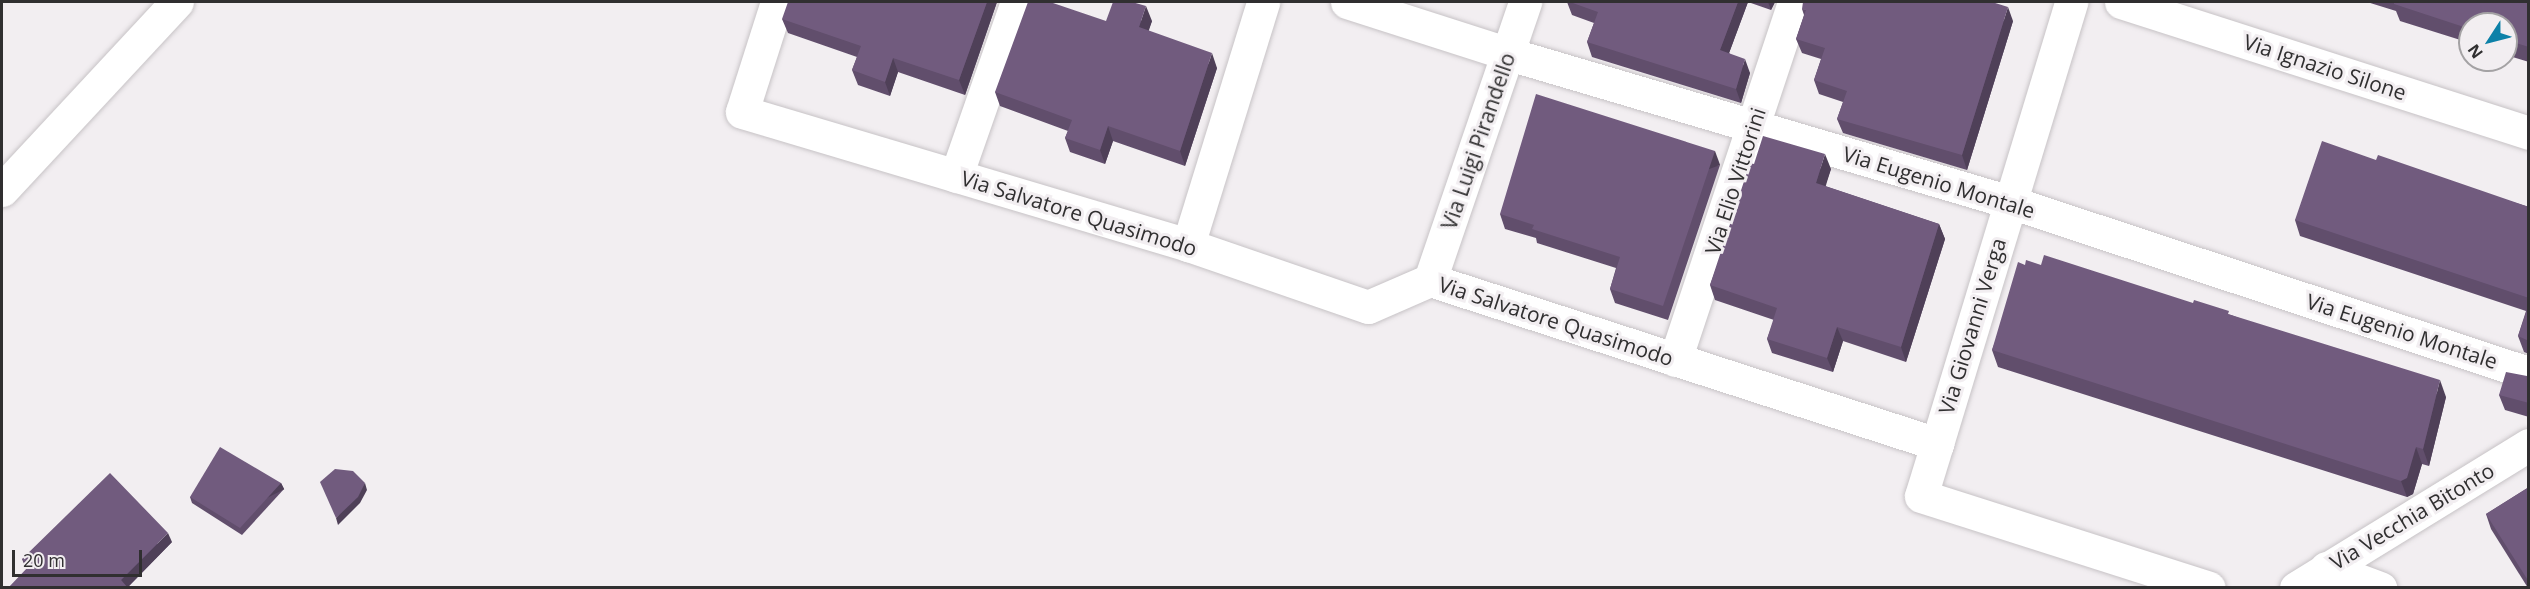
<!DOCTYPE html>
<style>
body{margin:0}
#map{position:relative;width:2530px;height:589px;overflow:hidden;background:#f2eef1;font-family:"Open Sans",sans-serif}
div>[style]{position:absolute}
.roads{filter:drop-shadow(0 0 2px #c7c3c6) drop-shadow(0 0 2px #c7c3c6)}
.minor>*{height:33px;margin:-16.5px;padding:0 16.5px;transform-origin:16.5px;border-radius:16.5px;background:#fff}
.tertiary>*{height:33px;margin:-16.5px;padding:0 16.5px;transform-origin:16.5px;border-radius:16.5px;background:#fff}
.wall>*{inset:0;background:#614e6c}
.shaded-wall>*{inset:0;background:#4f4058;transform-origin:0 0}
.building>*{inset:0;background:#715b7e}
span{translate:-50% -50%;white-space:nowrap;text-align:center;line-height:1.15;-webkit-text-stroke:6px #f2eef1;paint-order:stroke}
.street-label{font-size:21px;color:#302f30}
.frame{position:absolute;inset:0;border:3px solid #302f30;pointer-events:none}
.north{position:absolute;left:2458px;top:12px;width:60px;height:60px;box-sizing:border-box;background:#f2eef1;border:2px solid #a4a2a4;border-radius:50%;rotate:234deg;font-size:16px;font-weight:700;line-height:24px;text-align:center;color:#302f30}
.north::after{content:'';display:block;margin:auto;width:21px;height:27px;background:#0d81a8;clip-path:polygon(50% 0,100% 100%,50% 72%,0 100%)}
.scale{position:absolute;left:12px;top:550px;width:130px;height:27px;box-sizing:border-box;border:3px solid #302f30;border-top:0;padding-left:8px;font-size:18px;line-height:21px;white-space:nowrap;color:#302f30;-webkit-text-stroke:4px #f2eef1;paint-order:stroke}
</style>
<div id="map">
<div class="roads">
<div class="minor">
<i style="left:777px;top:2px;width:115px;rotate:107.7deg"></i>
<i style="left:742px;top:112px;width:465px;rotate:16.6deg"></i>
<i style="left:1188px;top:245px;width:190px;rotate:19deg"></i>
<i style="left:1368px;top:307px;width:68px;rotate:-23.5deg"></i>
<i style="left:1430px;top:280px;width:533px;rotate:17.92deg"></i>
<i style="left:1937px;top:444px;width:54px;rotate:107.1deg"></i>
<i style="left:1921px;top:496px;width:302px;rotate:17.7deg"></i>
<i style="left:1347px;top:2px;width:170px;rotate:17.8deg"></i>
<i style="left:1509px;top:54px;width:522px;rotate:16.46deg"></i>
<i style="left:2010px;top:202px;width:545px;rotate:18.27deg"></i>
<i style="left:2121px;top:2px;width:428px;rotate:17.8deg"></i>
<i style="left:956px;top:176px;width:184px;rotate:-70.7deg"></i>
<i style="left:1188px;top:245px;width:254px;rotate:-72.8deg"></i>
<i style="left:1430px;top:280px;width:294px;rotate:-71.1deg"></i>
<i style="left:1675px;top:360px;width:377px;rotate:-71.6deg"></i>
<i style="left:1937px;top:444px;width:462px;rotate:-73.1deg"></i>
<i style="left:2326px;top:568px;width:58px;rotate:20.3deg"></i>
<i style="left:2296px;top:588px;width:273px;rotate:-31.6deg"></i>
</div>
<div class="tertiary">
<i style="left:2px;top:190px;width:257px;rotate:-47.1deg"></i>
</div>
</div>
<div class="wall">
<i style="clip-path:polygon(997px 2px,965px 95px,898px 72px,890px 96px,858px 85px,852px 70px,857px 57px,788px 33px,782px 19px)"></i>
<i style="clip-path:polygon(1567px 2px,1775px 2px,1771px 10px,1748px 2px,1729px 53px,1750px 73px,1741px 103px,1592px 57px,1587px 42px,1594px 23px,1572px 15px)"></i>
<i style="clip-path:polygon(2367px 2px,2529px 2px,2529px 62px,2506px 55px,2506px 24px,2470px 24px,2470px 43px,2400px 21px,2396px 11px)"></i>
<i style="clip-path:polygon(1802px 9px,2013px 21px,1967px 170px,1843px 133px,1837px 119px,1843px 102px,1819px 94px,1814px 80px,1821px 59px,1802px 53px,1796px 39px,1804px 15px)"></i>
<i style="clip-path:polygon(1106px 21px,1152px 21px,1148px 31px,1217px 68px,1185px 166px,1113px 141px,1105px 164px,1070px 152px,1065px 138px,1068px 131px,1000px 106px,995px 92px)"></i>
<i style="clip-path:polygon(2376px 160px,2529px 207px,2529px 354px,2524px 352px,2518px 336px,2526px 311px,2300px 236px,2295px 220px)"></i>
<i style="clip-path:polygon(1754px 164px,1831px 169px,1825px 186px,1939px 224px,1945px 239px,1906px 362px,1843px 341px,1833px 372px,1772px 353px,1767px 339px,1774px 320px,1715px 300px,1710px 285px)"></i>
<i style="clip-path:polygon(1720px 165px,1668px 320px,1615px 303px,1610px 289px,1616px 268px,1537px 243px,1536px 238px,1505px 229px,1500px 214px)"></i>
<i style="clip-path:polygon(2025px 265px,2231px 315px,2446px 397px,2429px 466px,2422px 464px,2413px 494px,2407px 497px,1998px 367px,1992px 350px)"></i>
<i style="clip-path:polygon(2529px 375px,2529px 417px,2505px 410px,2499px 395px)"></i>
<i style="clip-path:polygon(281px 483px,284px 489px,242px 535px,192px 503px,190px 497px)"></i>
<i style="clip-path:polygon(2529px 487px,2529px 588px,2528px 588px,2491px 529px,2486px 514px)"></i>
<i style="clip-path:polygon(172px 542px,128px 587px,26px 569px,22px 559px)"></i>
</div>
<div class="shaded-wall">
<i style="clip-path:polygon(987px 2px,997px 2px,965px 95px,959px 80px)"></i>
<i style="clip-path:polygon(1738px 2px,1748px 2px,1725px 64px,1720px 50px)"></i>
<i style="clip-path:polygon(1768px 2px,1775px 2px,1771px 10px)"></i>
<i style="clip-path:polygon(1146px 6px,1152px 21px,1145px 42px,1139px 27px)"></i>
<i style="clip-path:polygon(2008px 7px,2013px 21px,1967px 170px,1962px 155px)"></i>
<i style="clip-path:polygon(1212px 53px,1217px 68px,1185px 166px,1180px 151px)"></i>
<i style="clip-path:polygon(893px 58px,898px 72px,890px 96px,885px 82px)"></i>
<i style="clip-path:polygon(1745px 59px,1750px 73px,1741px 103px,1736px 89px)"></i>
<i style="clip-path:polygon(1108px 126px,1113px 141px,1105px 164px,1100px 150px)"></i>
<i style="left:1715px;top:151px;width:15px;height:163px;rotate:70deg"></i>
<i style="clip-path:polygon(1825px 154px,1831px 169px,1822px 198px,1816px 183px)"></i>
<i style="clip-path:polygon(1939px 224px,1945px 239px,1906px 362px,1901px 347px)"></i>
<i style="clip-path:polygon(1837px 327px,1843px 341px,1833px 372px,1827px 358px)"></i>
<i style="clip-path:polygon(2440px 380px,2446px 397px,2429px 466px,2423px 449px)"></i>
<i style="clip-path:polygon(2416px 447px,2422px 464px,2413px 494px,2407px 497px,2401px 481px)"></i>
<i style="left:281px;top:483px;width:7px;height:61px;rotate:63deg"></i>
<i style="clip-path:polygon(365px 483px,367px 490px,360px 503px,338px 525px,336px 518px)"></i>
<i style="clip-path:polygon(168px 533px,172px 542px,127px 588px,121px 580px)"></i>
</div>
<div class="building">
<i style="clip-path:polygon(788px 2px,987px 2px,959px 80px,893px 58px,885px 82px,852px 70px,861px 46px,782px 19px)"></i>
<i style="clip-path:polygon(1028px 2px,1050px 2px,1106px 21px,1113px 2px,1132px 2px,1146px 6px,1139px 27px,1212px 53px,1180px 151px,1108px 126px,1100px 150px,1065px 138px,1072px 120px,995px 92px)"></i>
<i style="clip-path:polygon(1570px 2px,1738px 2px,1720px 50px,1745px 59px,1736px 89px,1587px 42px,1598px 12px)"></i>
<i style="clip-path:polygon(1803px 2px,1992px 2px,2008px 7px,1962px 155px,1837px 119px,1847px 91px,1814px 80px,1825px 48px,1796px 39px,1806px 10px,1802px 9px)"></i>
<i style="clip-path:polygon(2394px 2px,2529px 2px,2529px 47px,2506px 40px,2506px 24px,2470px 24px,2470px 29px,2394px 4px)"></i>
<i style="clip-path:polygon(1536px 94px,1715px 151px,1663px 306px,1610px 289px,1620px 257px,1532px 229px,1534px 225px,1500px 214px)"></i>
<i style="clip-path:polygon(1763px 136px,1825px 154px,1816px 183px,1939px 224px,1901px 347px,1837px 327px,1827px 358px,1767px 339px,1777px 308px,1710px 285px,1750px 163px,1754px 164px)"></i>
<i style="clip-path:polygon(2322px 141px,2376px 160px,2378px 155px,2529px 207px,2529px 298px,2295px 220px)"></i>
<i style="clip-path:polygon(2044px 255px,2193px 303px,2194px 300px,2229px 311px,2228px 314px,2440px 380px,2423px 449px,2416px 447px,2407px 478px,2401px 481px,1992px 350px,2018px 262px,2025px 265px,2026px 260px,2041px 265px)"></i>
<i style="clip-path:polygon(2529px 304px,2529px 341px,2518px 336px)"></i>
<i style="clip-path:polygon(2506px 372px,2527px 376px,2529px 375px,2529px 403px,2499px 395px)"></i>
<i style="clip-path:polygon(220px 447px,281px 483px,240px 528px,190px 497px)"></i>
<i style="clip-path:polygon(335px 469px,353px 471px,365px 483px,358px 497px,336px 518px,320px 482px)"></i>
<i style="clip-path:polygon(110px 473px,168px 533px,121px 580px,128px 588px,8px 588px,29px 566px,22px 559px)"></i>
<i style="clip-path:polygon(2529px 487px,2529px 582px,2486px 514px)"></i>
</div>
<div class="street-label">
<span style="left:2325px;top:67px;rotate:18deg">Via Ignazio Silone</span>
<span style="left:1478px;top:141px;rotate:-71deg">Via Luigi Pirandello</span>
<span style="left:1735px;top:181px;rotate:-72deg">Via Elio Vittorini</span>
<span style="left:1939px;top:182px;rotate:17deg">Via Eugenio Montale</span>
<span style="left:1079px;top:213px;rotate:17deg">Via Salvatore Quasimodo</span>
<span style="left:1556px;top:321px;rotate:18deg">Via Salvatore Quasimodo</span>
<span style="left:1972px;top:326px;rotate:-73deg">Via Giovanni Verga</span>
<span style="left:2402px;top:331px;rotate:18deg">Via Eugenio Montale</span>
<span style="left:2412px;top:516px;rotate:-31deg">Via Vecchia Bitonto</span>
</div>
<div class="frame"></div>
<div class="north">N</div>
<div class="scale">20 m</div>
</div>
